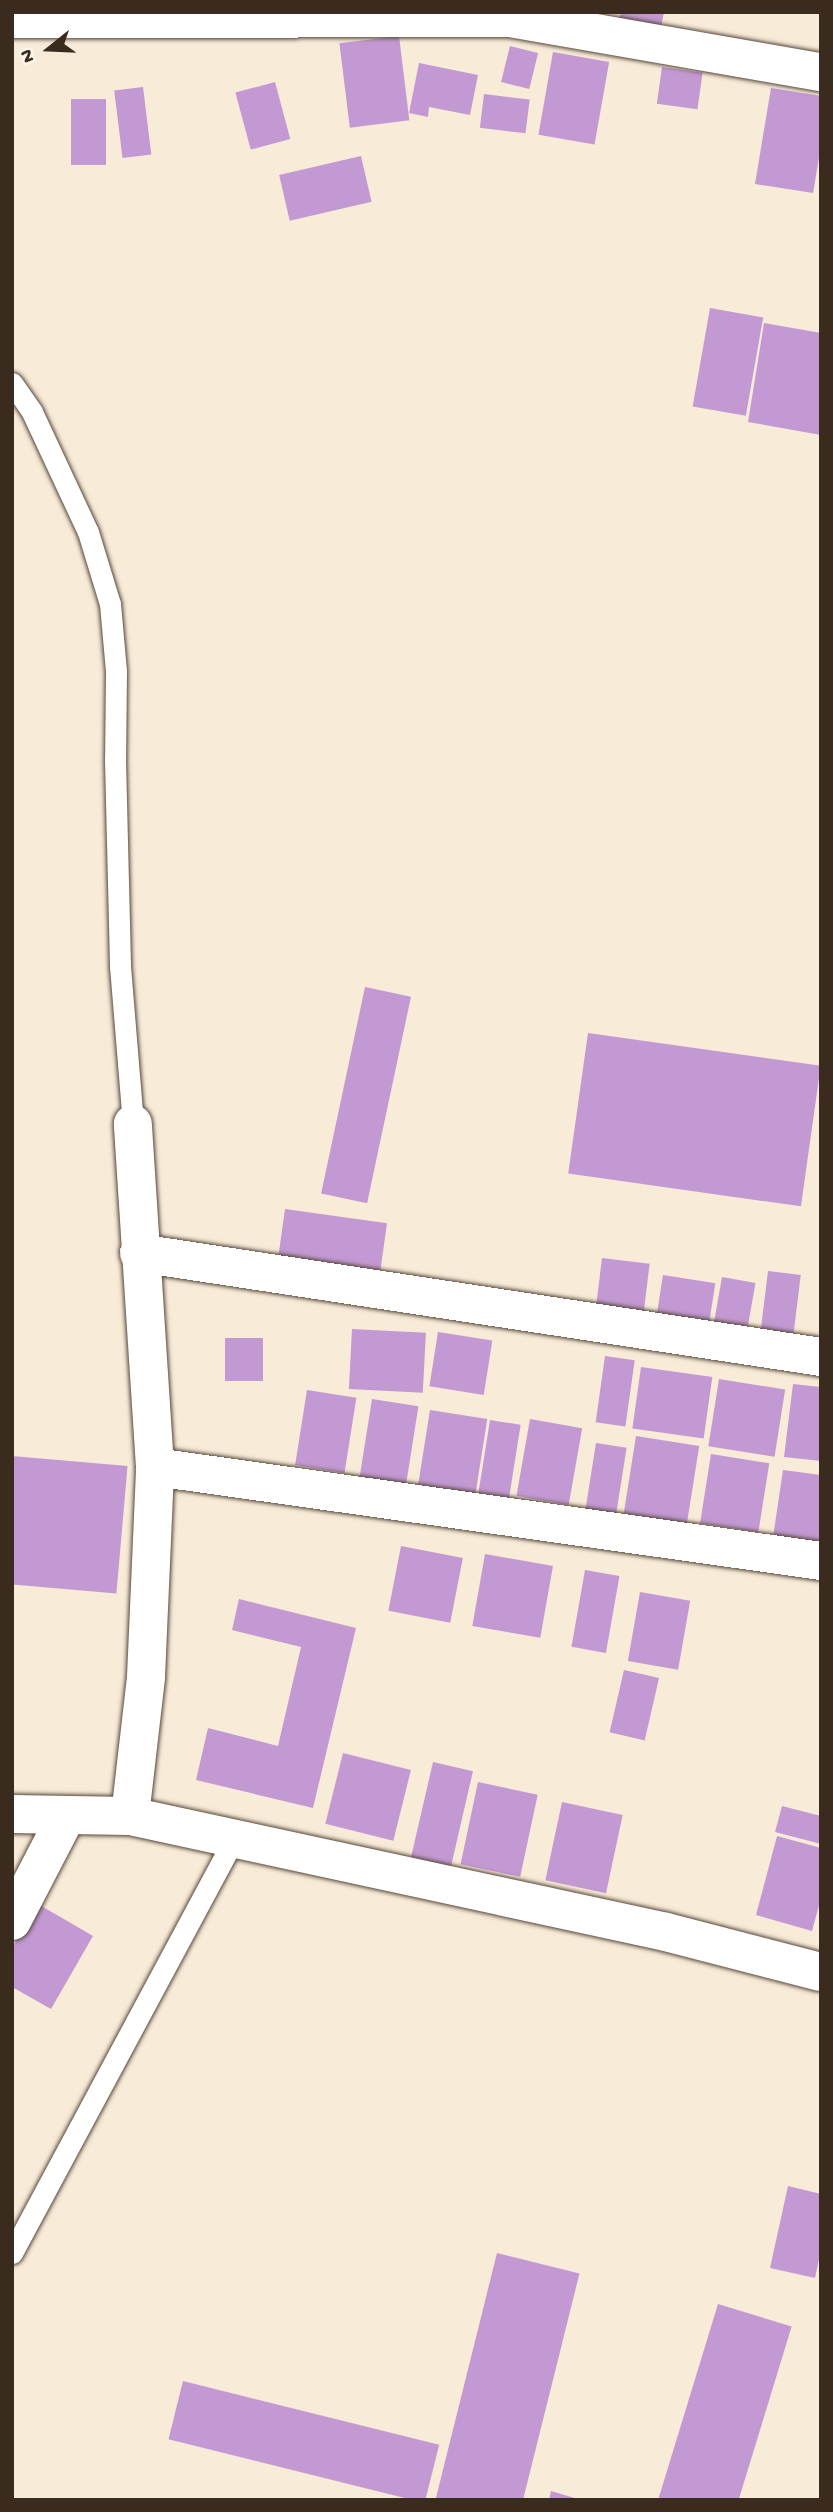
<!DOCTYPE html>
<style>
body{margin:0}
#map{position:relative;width:833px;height:2512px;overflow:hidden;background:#f8ebd8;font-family:"Gochi Hand",sans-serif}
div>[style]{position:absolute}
.building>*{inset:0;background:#c399d3;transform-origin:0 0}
.roads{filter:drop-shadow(0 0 2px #57473a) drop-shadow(0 0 2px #57473a)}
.lane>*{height:21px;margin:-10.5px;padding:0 10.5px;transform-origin:10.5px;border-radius:10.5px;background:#fff}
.street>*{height:38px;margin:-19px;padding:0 19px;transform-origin:19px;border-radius:19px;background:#fff}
span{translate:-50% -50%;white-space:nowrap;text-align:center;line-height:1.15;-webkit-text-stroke:5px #fbf7ec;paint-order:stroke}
.frame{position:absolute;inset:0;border:14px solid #3b2a1e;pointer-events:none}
.north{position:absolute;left:14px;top:14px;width:70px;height:70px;-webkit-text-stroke:5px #fbf7ec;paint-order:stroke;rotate:252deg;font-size:19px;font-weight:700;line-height:28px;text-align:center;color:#3b2a1e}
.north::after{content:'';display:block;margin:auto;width:24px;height:32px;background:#3b2a1e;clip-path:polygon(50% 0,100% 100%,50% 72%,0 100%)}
</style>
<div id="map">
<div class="building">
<i style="clip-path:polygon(621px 12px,664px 12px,659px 37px,617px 30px)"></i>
<i style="left:399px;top:36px;width:85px;height:60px;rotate:83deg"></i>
<i style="left:510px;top:46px;width:29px;height:37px;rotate:14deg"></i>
<i style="left:553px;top:52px;width:57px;height:84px;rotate:10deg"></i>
<i style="clip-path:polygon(419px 63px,478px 75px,470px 115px,429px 107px,428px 117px,409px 113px)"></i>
<i style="left:662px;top:67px;width:41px;height:37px;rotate:8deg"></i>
<i style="left:275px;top:82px;width:59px;height:41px;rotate:75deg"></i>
<i style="left:143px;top:87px;width:68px;height:29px;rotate:83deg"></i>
<i style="clip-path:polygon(771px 88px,821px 96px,821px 146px,813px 193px,755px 184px)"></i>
<i style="left:484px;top:94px;width:46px;height:34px;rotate:7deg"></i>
<i style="left:71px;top:99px;width:35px;height:66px"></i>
<i style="left:361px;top:156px;width:47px;height:84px;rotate:77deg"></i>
<i style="left:710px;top:308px;width:54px;height:100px;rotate:10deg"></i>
<i style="clip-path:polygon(764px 323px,821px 333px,821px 435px,748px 422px)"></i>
<i style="left:365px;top:987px;width:47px;height:211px;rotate:12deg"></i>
<i style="left:588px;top:1033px;width:235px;height:142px;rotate:8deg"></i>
<i style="left:285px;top:1209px;width:103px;height:56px;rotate:8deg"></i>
<i style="left:602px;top:1258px;width:48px;height:51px;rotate:7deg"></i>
<i style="left:768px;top:1271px;width:33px;height:65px;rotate:7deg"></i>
<i style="left:663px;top:1275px;width:53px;height:49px;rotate:9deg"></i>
<i style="left:722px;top:1277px;width:34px;height:55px;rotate:10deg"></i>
<i style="left:352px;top:1329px;width:74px;height:60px;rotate:3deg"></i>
<i style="left:438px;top:1332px;width:55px;height:55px;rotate:9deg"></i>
<i style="left:263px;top:1338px;width:43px;height:38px;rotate:90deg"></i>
<i style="left:605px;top:1356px;width:30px;height:67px;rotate:8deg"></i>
<i style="left:641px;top:1367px;width:72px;height:62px;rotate:8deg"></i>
<i style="left:719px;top:1379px;width:67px;height:68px;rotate:9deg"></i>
<i style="clip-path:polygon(793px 1384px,821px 1387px,821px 1461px,784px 1457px)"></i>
<i style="left:307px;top:1390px;width:50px;height:76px;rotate:9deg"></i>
<i style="left:372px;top:1399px;width:47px;height:79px;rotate:9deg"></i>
<i style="left:430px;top:1410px;width:58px;height:76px;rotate:9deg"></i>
<i style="left:530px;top:1419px;width:53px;height:78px;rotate:10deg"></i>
<i style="left:490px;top:1420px;width:31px;height:74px;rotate:9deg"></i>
<i style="left:636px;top:1436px;width:64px;height:81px;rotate:9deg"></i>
<i style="left:596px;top:1443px;width:31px;height:72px;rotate:9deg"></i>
<i style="left:711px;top:1454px;width:59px;height:70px;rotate:9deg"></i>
<i style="left:12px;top:1456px;width:116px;height:128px;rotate:5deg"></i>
<i style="clip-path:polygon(783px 1470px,821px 1475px,821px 1551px,772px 1544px)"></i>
<i style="left:401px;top:1546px;width:63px;height:66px;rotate:11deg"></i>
<i style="left:485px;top:1554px;width:69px;height:73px;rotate:10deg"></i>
<i style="left:585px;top:1570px;width:35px;height:78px;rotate:10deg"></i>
<i style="left:640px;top:1592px;width:51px;height:70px;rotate:10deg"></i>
<i style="clip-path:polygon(239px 1599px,356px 1628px,313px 1808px,196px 1780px,208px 1728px,278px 1746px,301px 1647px,232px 1630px)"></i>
<i style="left:624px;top:1670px;width:36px;height:64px;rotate:13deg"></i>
<i style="left:343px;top:1753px;width:70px;height:73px;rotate:14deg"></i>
<i style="left:433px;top:1762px;width:41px;height:99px;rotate:13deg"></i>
<i style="left:478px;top:1782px;width:61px;height:84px;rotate:12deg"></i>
<i style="left:562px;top:1802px;width:62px;height:80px;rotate:12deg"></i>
<i style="clip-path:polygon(782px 1806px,821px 1816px,821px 1844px,775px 1832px)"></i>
<i style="clip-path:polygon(777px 1836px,821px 1848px,821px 1898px,812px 1931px,756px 1915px)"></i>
<i style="clip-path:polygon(38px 1904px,93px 1936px,51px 2009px,12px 1987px,12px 1948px)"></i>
<i style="clip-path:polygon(788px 2186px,821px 2194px,821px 2250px,815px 2278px,770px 2268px)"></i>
<i style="left:497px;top:2253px;width:85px;height:254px;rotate:14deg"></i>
<i style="left:718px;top:2304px;width:77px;height:205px;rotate:17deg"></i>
<i style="left:183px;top:2381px;width:264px;height:60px;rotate:14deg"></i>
<i style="clip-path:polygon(551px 2491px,578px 2499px,578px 2500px,549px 2500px)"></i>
</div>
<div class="roads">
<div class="lane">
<i style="left:12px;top:383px;width:35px;rotate:55deg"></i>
<i style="left:32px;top:412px;width:132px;rotate:65deg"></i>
<i style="left:88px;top:532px;width:75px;rotate:73deg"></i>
<i style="left:110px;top:604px;width:67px;rotate:84.9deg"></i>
<i style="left:116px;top:671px;width:89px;rotate:90.6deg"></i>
<i style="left:115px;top:760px;width:206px;rotate:88.6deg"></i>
<i style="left:120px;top:966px;width:159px;rotate:85.3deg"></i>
<i style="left:12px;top:2253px;width:470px;rotate:-61.8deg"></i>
</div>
<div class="street">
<i style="left:12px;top:19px;width:498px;rotate:-0.1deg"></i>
<i style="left:510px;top:18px;width:316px;rotate:9.9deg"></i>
<i style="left:139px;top:1253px;width:690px;rotate:8.67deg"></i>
<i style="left:155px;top:1467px;width:673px;rotate:8.03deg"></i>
<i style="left:12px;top:1814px;width:118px;rotate:1deg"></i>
<i style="left:130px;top:1816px;width:548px;rotate:12.21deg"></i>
<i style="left:666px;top:1932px;width:160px;rotate:14.5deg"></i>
<i style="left:130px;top:1816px;width:140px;rotate:-83.4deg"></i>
<i style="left:146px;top:1677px;width:210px;rotate:-87.5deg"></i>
<i style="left:155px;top:1467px;width:344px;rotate:-93.7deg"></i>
<i style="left:12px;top:1921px;width:119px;rotate:-62.6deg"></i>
</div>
</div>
<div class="frame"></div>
<div class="north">N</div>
</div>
